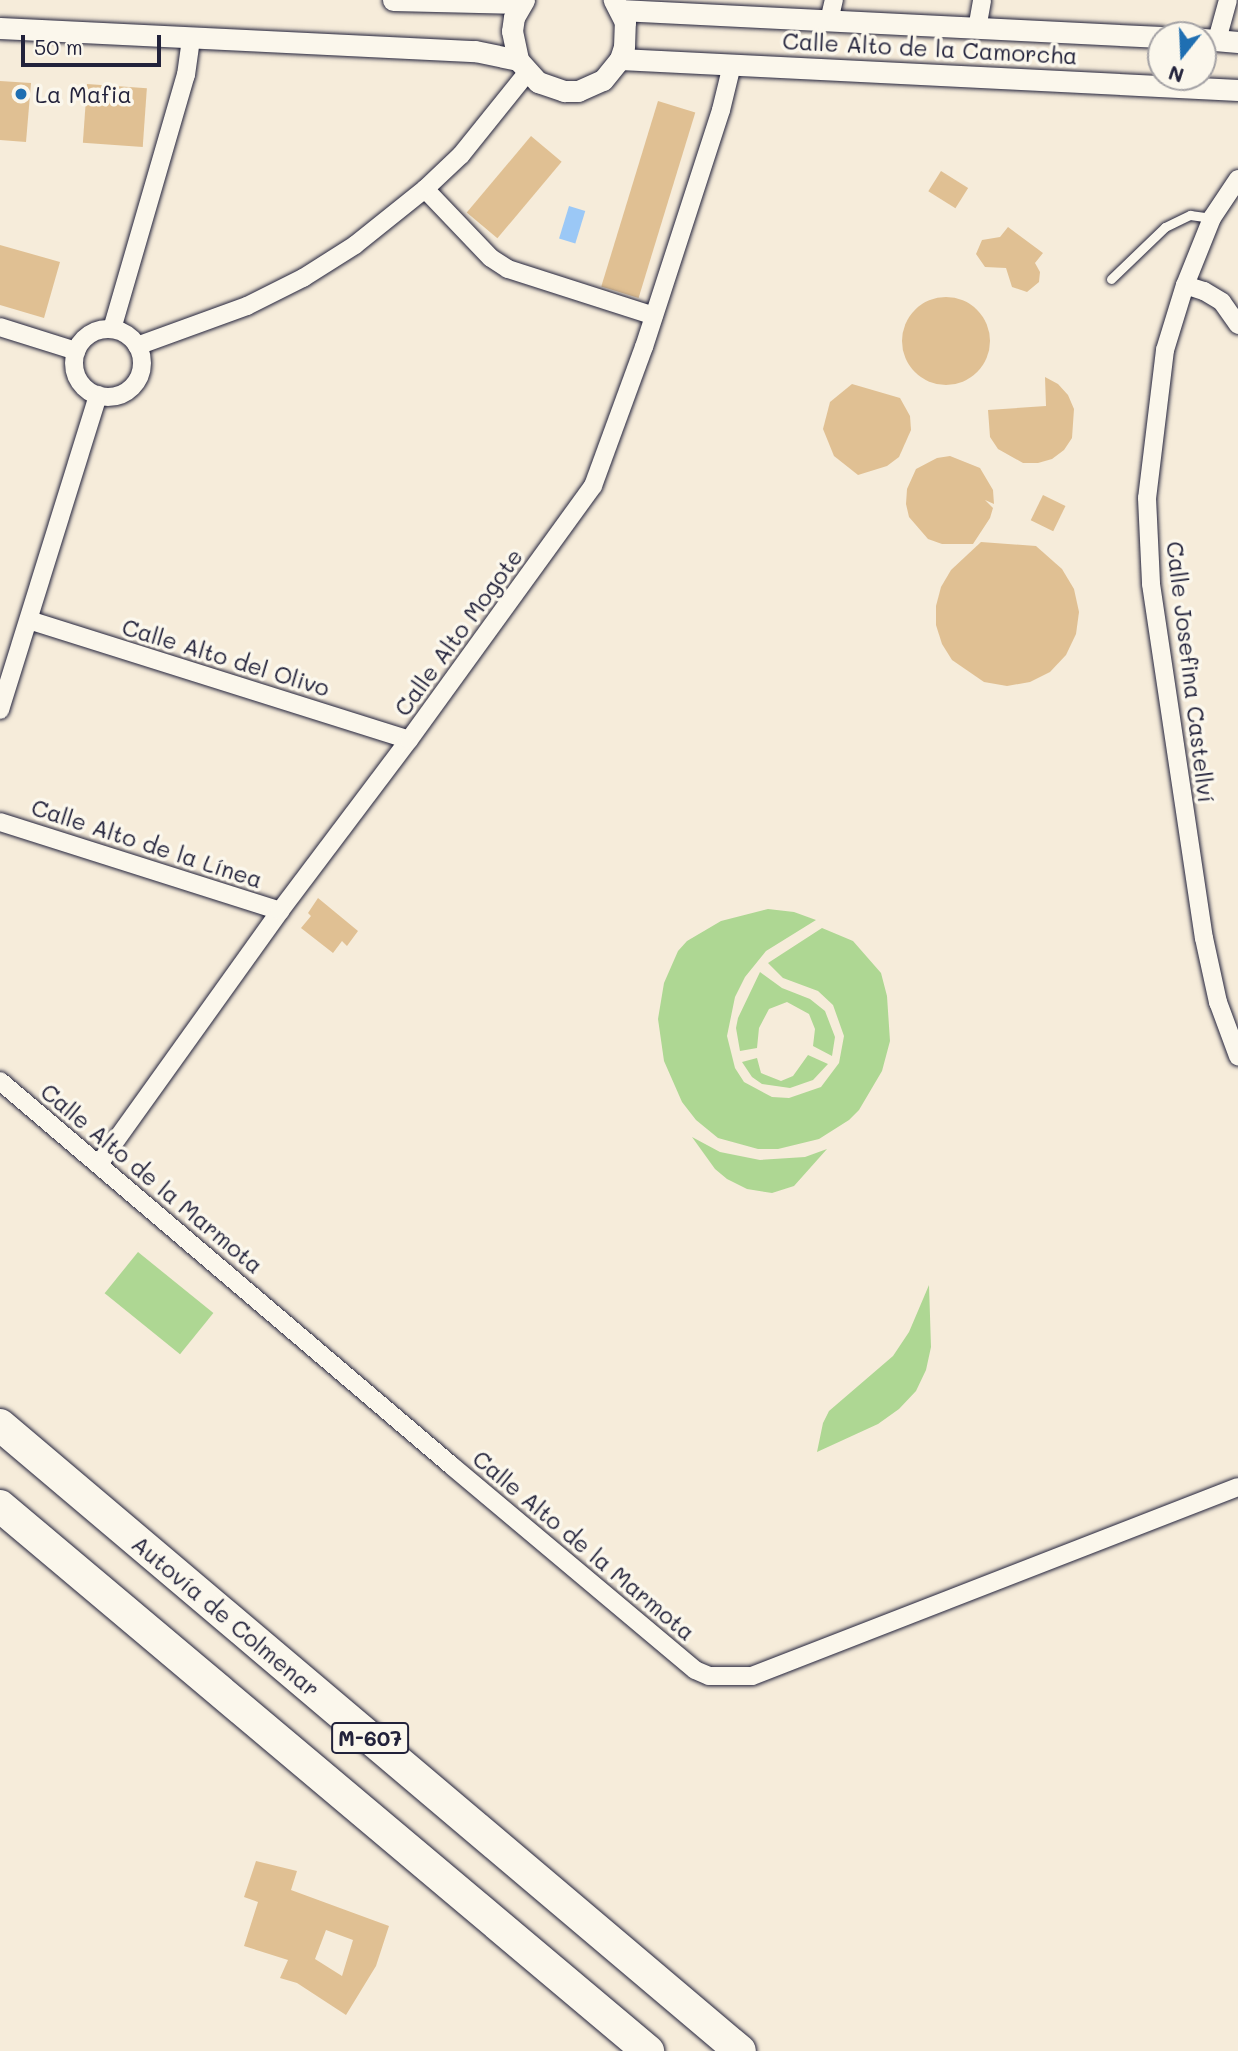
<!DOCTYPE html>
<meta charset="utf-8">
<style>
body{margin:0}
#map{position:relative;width:1238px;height:2051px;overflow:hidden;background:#f6ecda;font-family:Mali,sans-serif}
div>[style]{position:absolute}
.green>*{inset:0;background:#aed793;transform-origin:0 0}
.water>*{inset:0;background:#9bc8f6;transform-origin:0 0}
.building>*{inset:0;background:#e0c093;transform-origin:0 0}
.round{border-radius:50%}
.roads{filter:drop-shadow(0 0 2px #22223b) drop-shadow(0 0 2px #22223b)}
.service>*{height:9px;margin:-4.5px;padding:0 4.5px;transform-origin:4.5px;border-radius:4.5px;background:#fbf7ec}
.minor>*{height:18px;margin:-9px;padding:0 9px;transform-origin:9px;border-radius:9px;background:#fbf7ec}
.minor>.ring{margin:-9px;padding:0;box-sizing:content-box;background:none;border:18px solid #fbf7ec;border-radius:50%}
.tertiary>*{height:21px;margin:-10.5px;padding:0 10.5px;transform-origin:10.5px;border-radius:10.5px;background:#fbf7ec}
.motorway>*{height:32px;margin:-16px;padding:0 16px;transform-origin:16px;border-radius:16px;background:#fbf7ec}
.dots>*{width:19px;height:19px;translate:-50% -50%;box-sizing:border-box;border:4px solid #fbf7ec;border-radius:50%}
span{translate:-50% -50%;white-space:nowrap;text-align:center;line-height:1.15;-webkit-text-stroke:7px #fbf7ec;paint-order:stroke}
.shield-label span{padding:2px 5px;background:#fbf7ec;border:2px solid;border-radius:5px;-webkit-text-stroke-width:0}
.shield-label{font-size:21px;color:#22223b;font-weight:700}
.street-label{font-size:23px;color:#22223b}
.poi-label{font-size:23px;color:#22223b}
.left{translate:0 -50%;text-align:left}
.north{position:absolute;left:1147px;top:21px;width:70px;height:70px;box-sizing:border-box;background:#fbf7ec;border:2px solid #a4a2a5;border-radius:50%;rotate:198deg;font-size:19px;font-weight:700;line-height:28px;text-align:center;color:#22223b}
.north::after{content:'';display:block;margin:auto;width:24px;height:32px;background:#1f6fb2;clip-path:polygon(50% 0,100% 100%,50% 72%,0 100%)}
.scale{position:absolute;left:21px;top:35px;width:140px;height:32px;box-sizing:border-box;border:4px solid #22223b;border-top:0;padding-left:9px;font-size:21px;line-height:24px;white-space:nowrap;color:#22223b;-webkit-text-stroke:5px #fbf7ec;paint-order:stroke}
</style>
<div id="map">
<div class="green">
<i style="clip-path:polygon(768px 909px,794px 912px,816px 920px,766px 951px,745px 977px,735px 997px,727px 1036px,735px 1068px,744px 1082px,772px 1097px,789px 1098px,821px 1087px,839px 1063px,844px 1036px,833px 1005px,818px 991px,783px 978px,768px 963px,822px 928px,853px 941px,881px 973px,887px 996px,890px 1041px,882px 1071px,859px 1110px,849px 1120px,819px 1139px,778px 1149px,758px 1149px,718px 1138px,696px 1120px,682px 1102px,664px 1061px,658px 1019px,664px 983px,678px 951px,687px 941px,721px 921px)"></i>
<i style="clip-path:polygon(760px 972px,782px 988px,810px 999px,825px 1011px,835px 1037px,832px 1056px,813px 1046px,815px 1029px,809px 1014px,787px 1002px,769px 1009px,759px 1028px,757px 1048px,740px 1051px,736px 1028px,738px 1018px)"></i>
<i style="clip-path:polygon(808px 1055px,828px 1064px,813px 1080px,790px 1088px,762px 1084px,752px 1077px,742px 1062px,757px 1058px,761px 1073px,781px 1081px,793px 1076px)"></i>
<i style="clip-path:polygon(692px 1137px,720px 1152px,760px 1160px,805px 1157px,827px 1149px,794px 1186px,772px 1193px,747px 1189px,727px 1179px,715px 1169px)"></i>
<i style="left:138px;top:1252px;width:97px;height:53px;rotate:39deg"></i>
<i style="clip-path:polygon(929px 1285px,931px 1347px,926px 1370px,916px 1391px,899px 1409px,878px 1424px,817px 1452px,823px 1423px,829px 1411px,893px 1356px,909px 1332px)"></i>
</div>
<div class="water">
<i style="left:569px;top:206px;width:17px;height:34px;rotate:17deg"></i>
</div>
<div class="building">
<i style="clip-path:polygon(0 81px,31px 83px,26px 142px,0 140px)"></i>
<i style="left:87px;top:84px;width:60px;height:59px;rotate:4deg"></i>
<i style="left:658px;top:101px;width:39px;height:194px;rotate:17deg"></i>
<i style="left:531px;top:136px;width:40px;height:100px;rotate:40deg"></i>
<i style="left:941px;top:171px;width:32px;height:24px;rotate:32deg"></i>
<i style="clip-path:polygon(1008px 227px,1043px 253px,1035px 263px,1040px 272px,1039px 282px,1027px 292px,1012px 287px,1006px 268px,985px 267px,976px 254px,982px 240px,1000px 237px)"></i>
<i style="clip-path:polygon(0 245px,60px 262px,44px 318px,0 305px)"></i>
<i class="round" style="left:902px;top:297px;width:88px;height:88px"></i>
<i style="clip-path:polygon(1045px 377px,1058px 384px,1068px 395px,1074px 409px,1072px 438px,1064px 450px,1052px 459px,1038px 463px,1023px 463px,998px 449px,990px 437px,988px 410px,1046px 406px)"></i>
<i style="clip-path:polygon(852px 384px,900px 398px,910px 416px,911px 430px,899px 457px,887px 466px,858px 475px,834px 456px,823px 429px,830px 402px)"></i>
<i style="clip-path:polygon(950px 456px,980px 468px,993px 490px,994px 504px,985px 500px,993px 508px,990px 518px,973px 544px,942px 544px,928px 539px,909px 517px,906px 504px,907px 489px,916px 469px,937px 458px)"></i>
<i style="left:1043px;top:495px;width:25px;height:28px;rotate:26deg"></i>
<i style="clip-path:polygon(981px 542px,1036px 546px,1062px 569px,1074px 589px,1079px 612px,1076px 634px,1066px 655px,1050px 672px,1030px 682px,1007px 686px,984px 682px,952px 660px,942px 644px,936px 625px,936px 606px,941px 587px,951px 570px)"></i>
<i style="clip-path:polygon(318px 898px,358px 931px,347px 946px,342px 941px,333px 953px,301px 928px,311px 916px,308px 913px)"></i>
<i style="clip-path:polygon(evenodd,256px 1861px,297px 1871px,291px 1890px,389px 1926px,376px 1966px,346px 2015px,297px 1983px,280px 1978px,288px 1960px,244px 1946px,258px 1902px,244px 1897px,256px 1861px,326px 1930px,353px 1940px,342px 1976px,315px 1959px,326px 1930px)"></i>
</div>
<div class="roads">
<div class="service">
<i style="left:1111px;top:279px;width:75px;rotate:-43.9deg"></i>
<i style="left:1165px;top:227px;width:28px;rotate:-26deg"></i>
<i style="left:1190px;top:215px;width:22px;rotate:8deg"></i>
</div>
<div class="minor">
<i style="left:829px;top:21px;width:22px;rotate:-77deg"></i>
<i style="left:977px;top:29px;width:29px;rotate:-80deg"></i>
<i style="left:1217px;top:40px;width:41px;rotate:-74.6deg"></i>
<i style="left:1238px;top:179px;width:47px;rotate:123.7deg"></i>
<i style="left:1212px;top:218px;width:72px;rotate:111.9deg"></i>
<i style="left:1185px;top:285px;width:68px;rotate:107.1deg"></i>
<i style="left:1165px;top:350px;width:149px;rotate:96.9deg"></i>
<i style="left:1147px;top:498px;width:86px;rotate:87.3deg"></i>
<i style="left:1151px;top:584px;width:358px;rotate:81.5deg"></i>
<i style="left:1204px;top:938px;width:66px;rotate:77.7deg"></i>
<i style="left:1218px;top:1002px;width:58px;rotate:69.7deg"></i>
<i style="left:425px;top:189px;width:95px;rotate:46.3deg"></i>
<i style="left:491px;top:258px;width:20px;rotate:33deg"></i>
<i style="left:508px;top:269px;width:153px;rotate:17.8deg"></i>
<i style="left:1185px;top:285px;width:20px;rotate:18deg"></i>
<i style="left:1204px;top:291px;width:21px;rotate:31deg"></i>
<i style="left:1222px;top:302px;width:28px;rotate:55deg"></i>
<i style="left:0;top:327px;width:80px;rotate:17.5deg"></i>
<i style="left:112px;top:329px;width:265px;rotate:-73.8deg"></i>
<i style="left:186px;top:75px;width:37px;rotate:-82deg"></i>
<i class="ring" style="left:74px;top:329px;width:50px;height:50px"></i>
<i style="left:137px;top:346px;width:117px;rotate:-20deg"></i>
<i style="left:247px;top:306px;width:63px;rotate:-26.6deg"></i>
<i style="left:303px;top:278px;width:62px;rotate:-32.4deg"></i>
<i style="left:355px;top:245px;width:90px;rotate:-38.7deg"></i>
<i style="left:425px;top:189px;width:50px;rotate:-43.4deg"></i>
<i style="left:461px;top:155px;width:105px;rotate:-51.2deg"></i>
<i style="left:29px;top:620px;width:398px;rotate:17.5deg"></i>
<i style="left:0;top:710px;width:330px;rotate:-72.7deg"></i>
<i style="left:0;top:822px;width:294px;rotate:17.6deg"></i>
<i style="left:0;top:1081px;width:594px;rotate:40.42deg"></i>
<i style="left:452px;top:1466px;width:317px;rotate:40deg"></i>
<i style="left:695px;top:1670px;width:15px;rotate:23deg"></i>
<i style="left:709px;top:1676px;width:43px"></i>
<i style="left:752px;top:1676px;width:521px;rotate:-21.25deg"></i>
<i style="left:99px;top:1164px;width:311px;rotate:-54.4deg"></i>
<i style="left:280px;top:911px;width:214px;rotate:-53deg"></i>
<i style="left:409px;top:740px;width:314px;rotate:-54.1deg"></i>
<i style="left:593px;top:486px;width:148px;rotate:-69.9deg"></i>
<i style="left:644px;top:347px;width:249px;rotate:-72deg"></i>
<i style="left:721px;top:110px;width:46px;rotate:-76.3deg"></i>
</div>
<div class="tertiary">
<i style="left:393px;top:0;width:128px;rotate:1.3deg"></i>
<i style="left:524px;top:0;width:20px;rotate:120deg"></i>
<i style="left:514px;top:17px;width:14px;rotate:98deg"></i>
<i style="left:512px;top:31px;width:30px;rotate:78deg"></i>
<i style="left:518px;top:60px;width:30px;rotate:48deg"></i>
<i style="left:538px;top:82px;width:28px;rotate:19deg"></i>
<i style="left:564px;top:91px;width:14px"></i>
<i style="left:578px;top:91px;width:27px;rotate:-24deg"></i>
<i style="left:603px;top:80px;width:27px;rotate:-51deg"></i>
<i style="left:620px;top:59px;width:13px;rotate:-72deg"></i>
<i style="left:624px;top:47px;width:25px;rotate:-88deg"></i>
<i style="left:625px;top:22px;width:25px;rotate:-117deg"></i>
<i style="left:620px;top:10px;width:542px;rotate:2.86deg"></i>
<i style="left:0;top:28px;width:476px;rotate:2.8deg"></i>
<i style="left:475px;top:51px;width:44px;rotate:11.8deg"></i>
<i style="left:1203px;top:39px;width:35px;rotate:5deg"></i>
<i style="left:620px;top:59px;width:619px;rotate:2.87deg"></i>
</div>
<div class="motorway">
<i style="left:0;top:1425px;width:969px;rotate:40.23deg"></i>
<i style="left:0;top:1506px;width:847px;rotate:40.07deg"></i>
</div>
</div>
<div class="dots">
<i style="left:21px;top:94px;background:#1f6fb2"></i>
</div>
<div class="shield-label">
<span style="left:370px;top:1738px">M-607</span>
</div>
<div class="street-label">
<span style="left:930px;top:48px;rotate:3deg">Calle Alto de la Camorcha</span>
<span style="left:458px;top:632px;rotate:-54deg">Calle Alto Mogote</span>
<span style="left:226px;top:657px;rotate:17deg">Calle Alto del Olivo</span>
<span style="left:1191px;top:672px;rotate:83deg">Calle Josefina Castellví</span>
<span style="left:147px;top:843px;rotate:18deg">Calle Alto de la Línea</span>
<span style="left:152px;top:1178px;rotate:40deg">Calle Alto de la Marmota</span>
<span style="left:584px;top:1545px;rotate:40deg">Calle Alto de la Marmota</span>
<span style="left:226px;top:1616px;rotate:40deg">Autovía de Colmenar</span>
</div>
<div class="poi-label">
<span class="left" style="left:35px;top:94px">La Mafia</span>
</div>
<div class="north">N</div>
<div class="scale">50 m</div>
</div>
